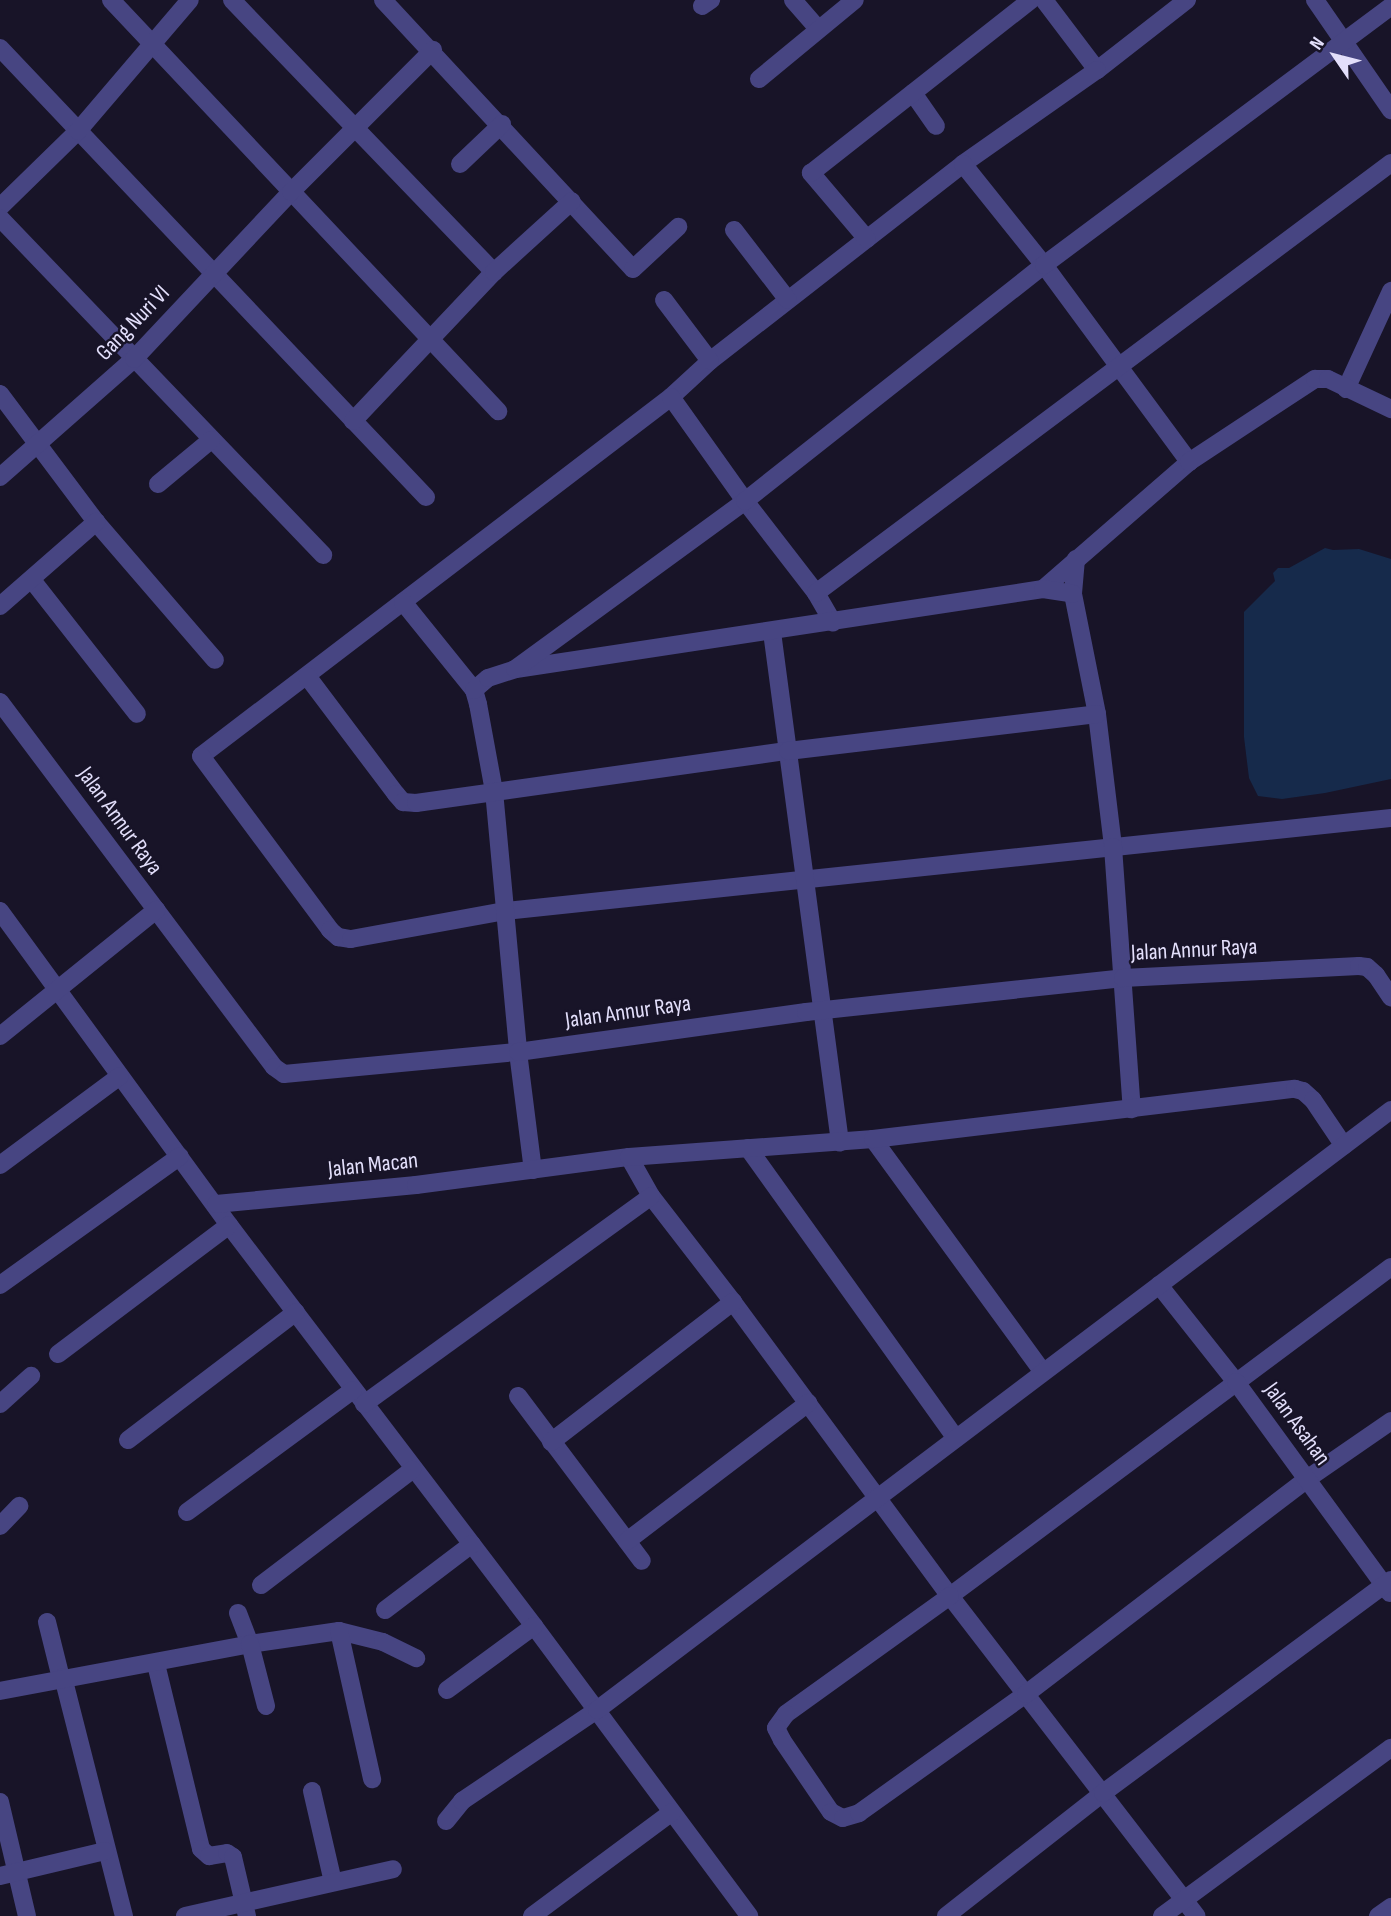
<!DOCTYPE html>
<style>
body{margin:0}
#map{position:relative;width:1391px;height:1916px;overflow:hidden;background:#181428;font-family:"Sofia Sans Condensed",sans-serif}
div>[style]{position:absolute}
.water>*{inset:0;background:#162a4b}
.street>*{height:18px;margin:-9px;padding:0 9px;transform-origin:9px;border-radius:9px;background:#474582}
span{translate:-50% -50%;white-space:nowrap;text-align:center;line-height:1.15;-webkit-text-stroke:5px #181428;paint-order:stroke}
.street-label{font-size:23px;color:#e3dffb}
.north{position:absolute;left:1300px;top:21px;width:70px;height:70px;-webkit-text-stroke:5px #181428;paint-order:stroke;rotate:305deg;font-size:19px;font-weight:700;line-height:28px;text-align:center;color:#e3dffb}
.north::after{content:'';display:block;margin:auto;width:24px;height:32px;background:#e3dffb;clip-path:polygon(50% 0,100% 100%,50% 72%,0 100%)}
</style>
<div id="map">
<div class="water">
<i style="clip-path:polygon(1325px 548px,1333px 550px,1359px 549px,1391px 559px,1391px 779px,1325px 793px,1282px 799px,1258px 796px,1249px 778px,1244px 737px,1244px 612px,1275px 581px,1273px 573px,1278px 568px,1289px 568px)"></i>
</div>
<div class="street">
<i style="left:111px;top:0;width:565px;rotate:46.72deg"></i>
<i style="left:232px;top:0;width:378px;rotate:46.1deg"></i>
<i style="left:383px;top:0;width:367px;rotate:47.1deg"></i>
<i style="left:633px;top:269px;width:62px;rotate:-43deg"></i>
<i style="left:793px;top:0;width:37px;rotate:49deg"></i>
<i style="left:1044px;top:0;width:88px;rotate:52.9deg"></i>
<i style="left:1187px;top:0;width:114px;rotate:142.1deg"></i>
<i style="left:1097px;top:70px;width:164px;rotate:145deg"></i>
<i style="left:963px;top:164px;width:321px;rotate:142.1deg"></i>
<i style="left:710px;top:361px;width:53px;rotate:137.3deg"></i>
<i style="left:671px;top:397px;width:591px;rotate:142.63deg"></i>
<i style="left:201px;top:756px;width:217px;rotate:53.4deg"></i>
<i style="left:330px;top:930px;width:11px;rotate:41deg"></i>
<i style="left:338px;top:937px;width:13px;rotate:9deg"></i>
<i style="left:351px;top:939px;width:157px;rotate:-10.3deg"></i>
<i style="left:505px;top:911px;width:891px;rotate:-5.99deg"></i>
<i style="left:1315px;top:0;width:134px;rotate:55.4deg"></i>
<i style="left:702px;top:6px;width:11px;rotate:-34deg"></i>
<i style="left:0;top:48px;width:619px;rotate:46.51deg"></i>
<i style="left:759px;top:79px;width:124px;rotate:-39.5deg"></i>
<i style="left:913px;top:93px;width:40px;rotate:55.1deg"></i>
<i style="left:460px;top:164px;width:58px;rotate:-43.6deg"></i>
<i style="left:963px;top:164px;width:129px;rotate:51.3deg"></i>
<i style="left:1044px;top:265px;width:245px;rotate:53.6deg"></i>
<i style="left:0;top:207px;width:109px;rotate:-44.3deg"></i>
<i style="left:78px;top:131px;width:172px;rotate:-49.5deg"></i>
<i style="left:0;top:218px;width:467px;rotate:46.2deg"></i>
<i style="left:734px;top:230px;width:88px;rotate:52.4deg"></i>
<i style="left:867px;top:239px;width:87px;rotate:-130.3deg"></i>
<i style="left:811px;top:173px;width:280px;rotate:-38.2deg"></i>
<i style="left:664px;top:300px;width:76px;rotate:53deg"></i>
<i style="left:1346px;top:389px;width:108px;rotate:-65.3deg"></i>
<i style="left:0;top:394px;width:160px;rotate:53.1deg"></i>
<i style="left:96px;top:522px;width:182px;rotate:49.2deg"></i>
<i style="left:671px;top:397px;width:128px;rotate:54.6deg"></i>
<i style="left:745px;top:501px;width:116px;rotate:52.3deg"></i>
<i style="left:816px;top:593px;width:34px;rotate:60deg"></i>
<i style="left:353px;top:421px;width:205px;rotate:-46.6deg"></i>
<i style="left:494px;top:272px;width:105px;rotate:-42.3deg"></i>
<i style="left:0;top:477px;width:179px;rotate:-41.4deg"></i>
<i style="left:134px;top:359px;width:229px;rotate:-46.8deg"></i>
<i style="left:291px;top:192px;width:201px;rotate:-45deg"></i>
<i style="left:158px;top:484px;width:69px;rotate:-39.7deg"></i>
<i style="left:1076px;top:559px;width:35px;rotate:95deg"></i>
<i style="left:1073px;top:594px;width:122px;rotate:78.7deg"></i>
<i style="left:1097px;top:714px;width:134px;rotate:83.1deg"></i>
<i style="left:1113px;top:847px;width:263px;rotate:85.9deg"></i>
<i style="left:32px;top:580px;width:170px;rotate:51.9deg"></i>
<i style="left:1043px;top:589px;width:194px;rotate:-41deg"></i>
<i style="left:1189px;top:462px;width:151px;rotate:-33.4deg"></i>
<i style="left:1315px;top:379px;width:13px"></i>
<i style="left:1328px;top:379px;width:70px;rotate:25.5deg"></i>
<i style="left:816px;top:593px;width:718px;rotate:-36.79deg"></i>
<i style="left:403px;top:602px;width:113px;rotate:51.1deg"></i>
<i style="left:474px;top:690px;width:15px;rotate:74deg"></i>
<i style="left:478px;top:704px;width:88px;rotate:79.6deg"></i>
<i style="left:494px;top:791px;width:262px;rotate:84.7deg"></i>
<i style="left:518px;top:1052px;width:119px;rotate:82.8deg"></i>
<i style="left:0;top:606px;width:128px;rotate:-41.2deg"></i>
<i style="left:772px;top:632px;width:515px;rotate:82.41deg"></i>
<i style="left:516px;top:669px;width:533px;rotate:-8.63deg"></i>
<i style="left:1043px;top:589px;width:30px;rotate:9deg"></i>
<i style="left:307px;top:676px;width:148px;rotate:53deg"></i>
<i style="left:396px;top:794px;width:11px;rotate:49deg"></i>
<i style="left:403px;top:802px;width:13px;rotate:4deg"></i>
<i style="left:416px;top:803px;width:376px;rotate:-8deg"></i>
<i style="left:788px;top:751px;width:311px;rotate:-6.8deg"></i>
<i style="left:474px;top:690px;width:18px;rotate:-41deg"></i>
<i style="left:488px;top:678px;width:28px;rotate:-18deg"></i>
<i style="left:515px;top:669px;width:285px;rotate:-36.1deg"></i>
<i style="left:745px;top:501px;width:381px;rotate:-38.3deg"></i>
<i style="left:1044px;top:265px;width:433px;rotate:-36.7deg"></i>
<i style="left:0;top:702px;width:456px;rotate:53.1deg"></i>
<i style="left:274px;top:1067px;width:12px;rotate:35deg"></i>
<i style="left:284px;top:1074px;width:235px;rotate:-5.4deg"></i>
<i style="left:518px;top:1052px;width:291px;rotate:-7.9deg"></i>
<i style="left:806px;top:1012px;width:319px;rotate:-6.1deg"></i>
<i style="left:1123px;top:978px;width:236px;rotate:-2.9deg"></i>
<i style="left:1359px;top:966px;width:8px;rotate:7deg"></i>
<i style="left:1367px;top:967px;width:12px;rotate:42deg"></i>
<i style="left:1376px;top:975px;width:27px;rotate:56deg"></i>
<i style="left:0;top:911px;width:389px;rotate:53.9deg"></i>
<i style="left:229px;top:1225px;width:504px;rotate:52.74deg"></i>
<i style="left:534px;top:1626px;width:361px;rotate:53.4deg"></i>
<i style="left:0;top:1036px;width:201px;rotate:-38.9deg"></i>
<i style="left:873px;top:1139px;width:288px;rotate:53.9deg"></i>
<i style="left:748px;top:1148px;width:357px;rotate:54.4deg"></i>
<i style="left:629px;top:1157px;width:45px;rotate:60.6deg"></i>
<i style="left:651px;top:1196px;width:134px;rotate:52.3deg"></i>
<i style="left:733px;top:1302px;width:365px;rotate:53.6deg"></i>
<i style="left:950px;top:1596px;width:404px;rotate:52.4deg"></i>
<i style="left:0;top:1165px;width:149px;rotate:-36.6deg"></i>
<i style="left:216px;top:1204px;width:201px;rotate:-5.4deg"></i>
<i style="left:416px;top:1185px;width:215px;rotate:-7.5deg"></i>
<i style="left:629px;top:1157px;width:245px;rotate:-4.2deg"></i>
<i style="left:873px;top:1139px;width:425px;rotate:-6.8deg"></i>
<i style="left:1295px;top:1089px;width:8px;rotate:14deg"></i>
<i style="left:1303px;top:1091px;width:13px;rotate:42deg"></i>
<i style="left:1313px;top:1100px;width:55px;rotate:56deg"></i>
<i style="left:1391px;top:1267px;width:550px;rotate:143.28deg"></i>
<i style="left:950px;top:1596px;width:202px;rotate:144.3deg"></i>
<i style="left:786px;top:1714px;width:17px;rotate:126deg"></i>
<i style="left:776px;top:1728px;width:13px;rotate:63deg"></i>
<i style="left:782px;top:1740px;width:87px;rotate:55.8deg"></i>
<i style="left:831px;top:1812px;width:13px;rotate:27deg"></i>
<i style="left:843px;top:1818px;width:17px;rotate:-17deg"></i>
<i style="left:859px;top:1813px;width:205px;rotate:-35.5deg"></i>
<i style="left:1026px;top:1694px;width:354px;rotate:-37.4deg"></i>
<i style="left:1307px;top:1479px;width:102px;rotate:-34.6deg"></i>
<i style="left:0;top:1285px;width:221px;rotate:-35.6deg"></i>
<i style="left:1159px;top:1285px;width:124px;rotate:51.6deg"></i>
<i style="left:1236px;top:1382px;width:261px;rotate:53.9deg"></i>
<i style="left:58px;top:1354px;width:214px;rotate:-37deg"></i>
<i style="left:518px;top:1396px;width:206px;rotate:53.1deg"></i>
<i style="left:0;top:1404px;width:42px;rotate:-42.1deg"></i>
<i style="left:364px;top:1404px;width:354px;rotate:-35.9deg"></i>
<i style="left:128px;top:1440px;width:211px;rotate:-37.3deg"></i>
<i style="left:551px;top:1442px;width:230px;rotate:-37.6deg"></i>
<i style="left:187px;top:1512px;width:206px;rotate:-36.3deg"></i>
<i style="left:0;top:1526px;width:28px;rotate:-46deg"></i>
<i style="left:627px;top:1541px;width:228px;rotate:-37.3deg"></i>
<i style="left:261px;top:1585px;width:190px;rotate:-37.3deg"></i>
<i style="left:385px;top:1610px;width:109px;rotate:-37.2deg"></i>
<i style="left:238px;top:1613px;width:33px;rotate:69deg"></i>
<i style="left:250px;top:1644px;width:90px;rotate:-8.3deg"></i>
<i style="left:339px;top:1631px;width:45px;rotate:14deg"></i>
<i style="left:383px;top:1642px;width:37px;rotate:26deg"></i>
<i style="left:47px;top:1622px;width:58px;rotate:76deg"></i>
<i style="left:339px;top:1631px;width:152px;rotate:77.4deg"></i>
<i style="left:156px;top:1664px;width:190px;rotate:76.3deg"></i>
<i style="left:201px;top:1849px;width:11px;rotate:41deg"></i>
<i style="left:209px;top:1856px;width:18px;rotate:-9deg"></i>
<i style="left:227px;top:1853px;width:7px;rotate:34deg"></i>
<i style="left:233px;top:1857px;width:61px;rotate:76.7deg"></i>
<i style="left:63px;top:1677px;width:247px;rotate:75.7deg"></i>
<i style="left:447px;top:1690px;width:108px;rotate:-36.3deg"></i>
<i style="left:0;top:1691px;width:254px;rotate:-10.6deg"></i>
<i style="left:250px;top:1644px;width:64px;rotate:75.5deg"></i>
<i style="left:312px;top:1791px;width:93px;rotate:77deg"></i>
<i style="left:0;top:1802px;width:117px;rotate:76.7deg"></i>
<i style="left:446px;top:1821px;width:26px;rotate:-51deg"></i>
<i style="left:462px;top:1801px;width:163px;rotate:-34deg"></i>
<i style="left:597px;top:1710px;width:995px;rotate:-37.08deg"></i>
<i style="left:0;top:1876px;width:108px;rotate:-13.4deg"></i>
<i style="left:185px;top:1916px;width:213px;rotate:-12.7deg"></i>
<i style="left:532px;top:1916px;width:174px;rotate:-36.6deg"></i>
<i style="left:946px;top:1916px;width:199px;rotate:-38.1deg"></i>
<i style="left:1103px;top:1793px;width:358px;rotate:-36.5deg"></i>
<i style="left:1162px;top:1916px;width:284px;rotate:-36.3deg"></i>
<i style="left:1378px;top:1916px;width:16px;rotate:-35deg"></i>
</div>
<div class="street-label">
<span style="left:133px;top:323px;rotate:-46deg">Gang Nuri VI</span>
<span style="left:120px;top:821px;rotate:54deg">Jalan Annur Raya</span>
<span style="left:1194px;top:950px;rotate:-3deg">Jalan Annur Raya</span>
<span style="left:628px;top:1012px;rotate:-8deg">Jalan Annur Raya</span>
<span style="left:373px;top:1165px;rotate:-6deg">Jalan Macan</span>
<span style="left:1297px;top:1424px;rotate:54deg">Jalan Asahan</span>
</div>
<div class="north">N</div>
</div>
